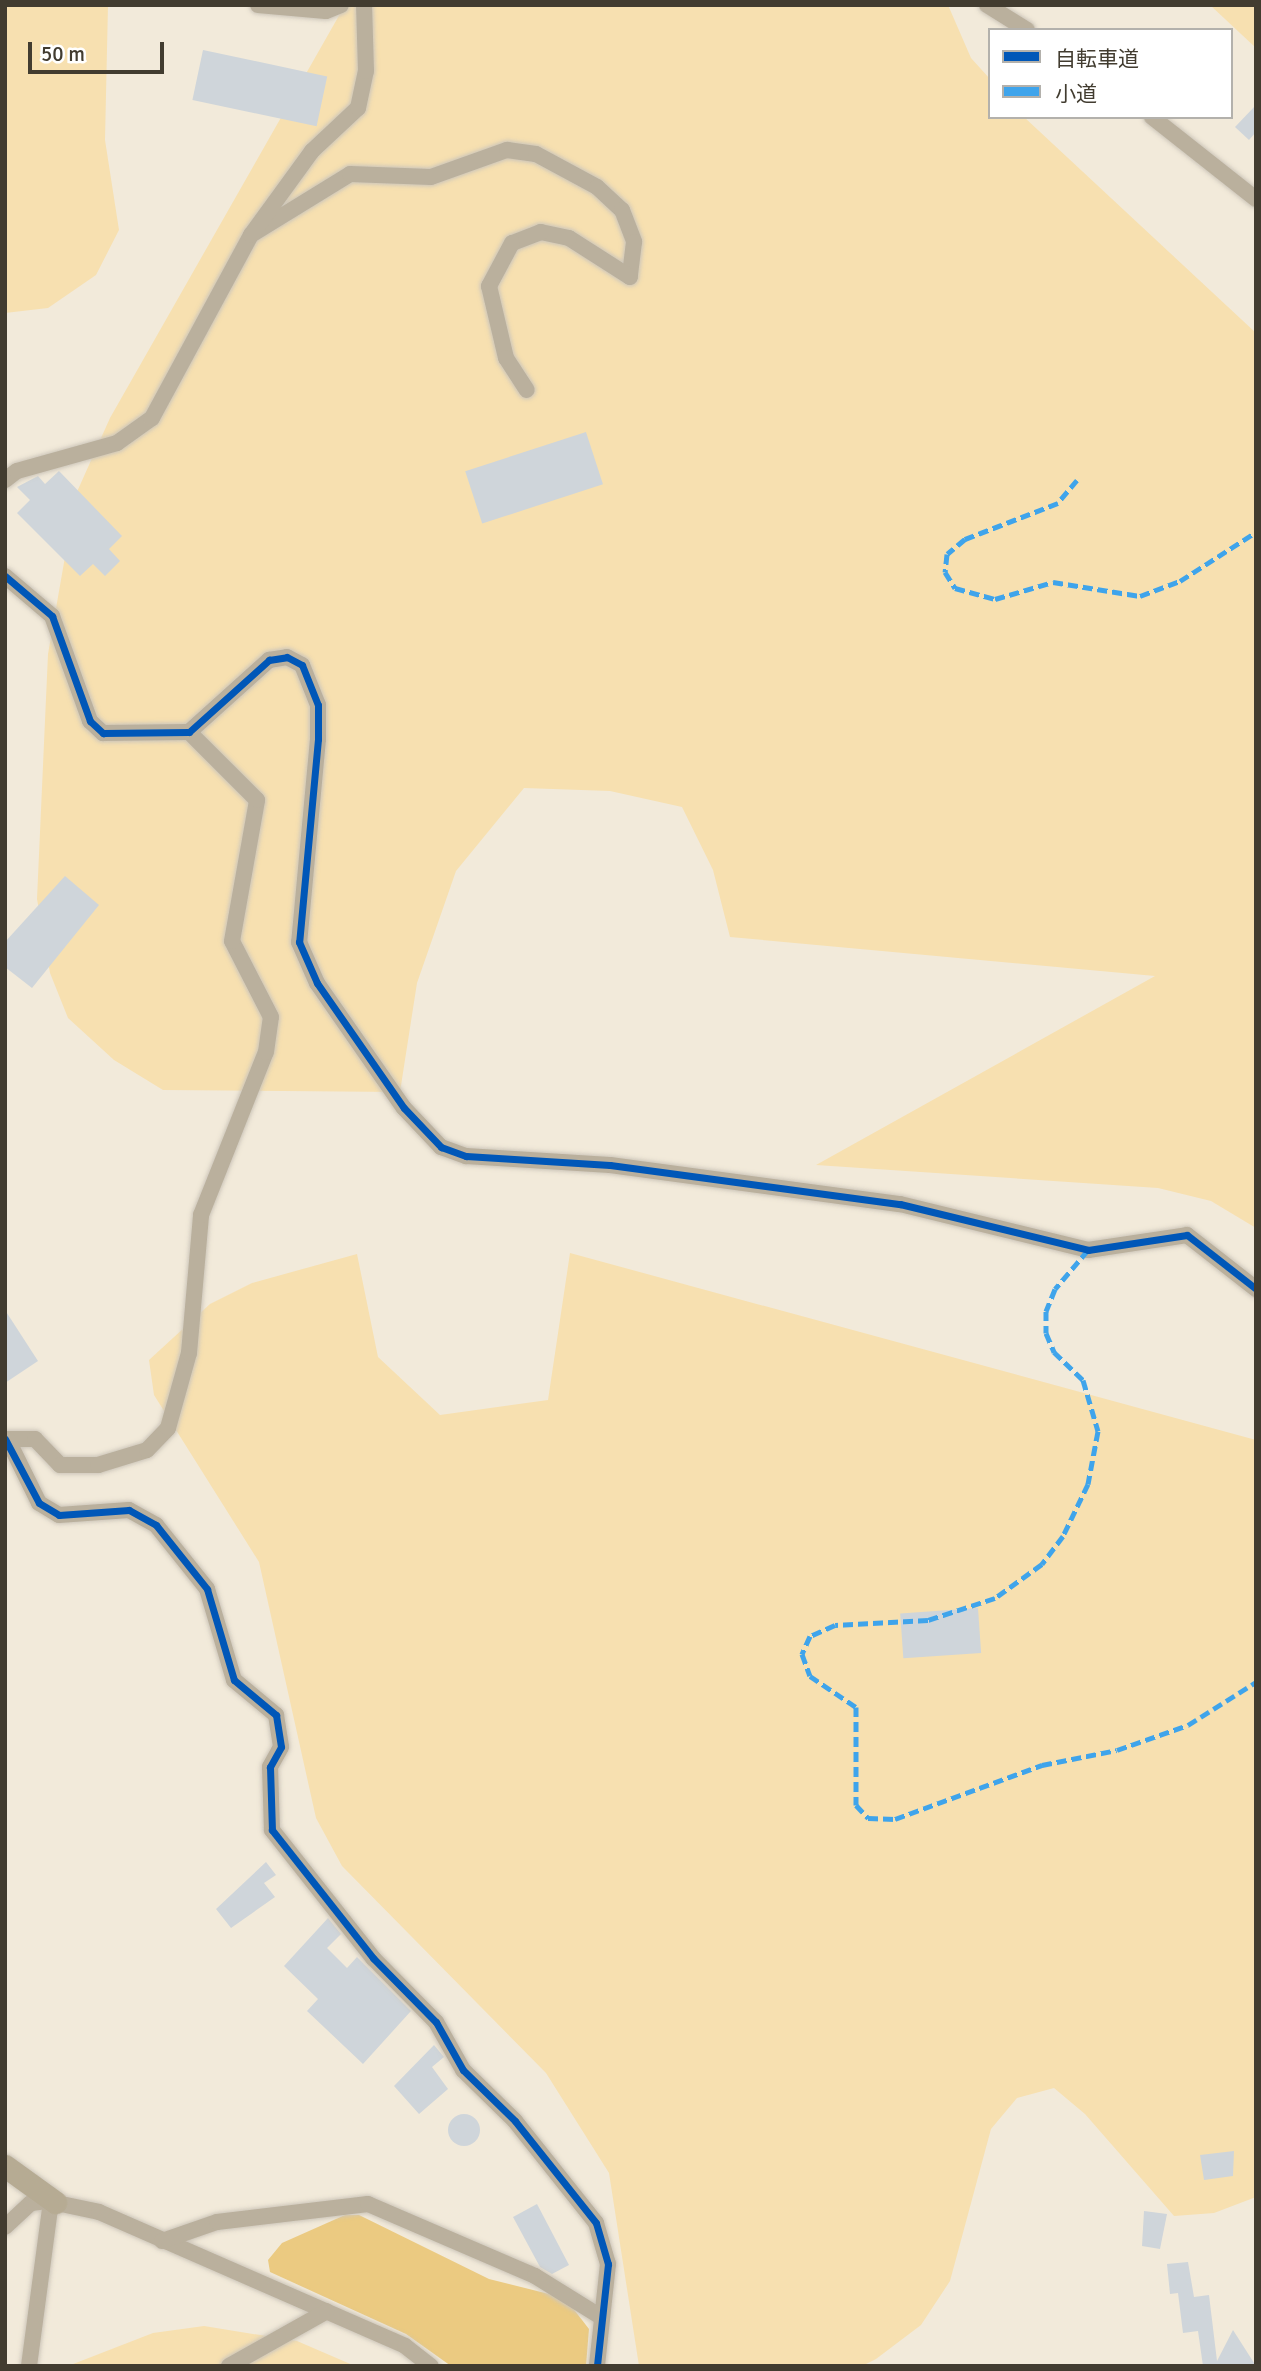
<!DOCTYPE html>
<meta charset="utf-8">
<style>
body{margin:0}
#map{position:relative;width:1261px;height:2371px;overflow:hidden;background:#f2eada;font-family:Signika,"Noto Sans JP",sans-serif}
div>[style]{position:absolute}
.green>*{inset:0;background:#f7e0b0}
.water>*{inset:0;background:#ebca81}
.building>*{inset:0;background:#cfd5da;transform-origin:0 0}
.round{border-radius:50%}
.roads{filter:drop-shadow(0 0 2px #cdc6ba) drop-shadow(0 0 2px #cdc6ba)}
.street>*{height:16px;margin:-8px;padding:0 8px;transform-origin:8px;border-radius:8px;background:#bab09d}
.secondary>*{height:23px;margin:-11.5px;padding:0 11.5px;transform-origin:11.5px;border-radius:11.5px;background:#b6ab93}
.quiet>*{height:5px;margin-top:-2.5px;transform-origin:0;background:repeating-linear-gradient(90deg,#3fa4eb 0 10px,transparent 0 15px)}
.cycleway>*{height:7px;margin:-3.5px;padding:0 3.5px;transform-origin:3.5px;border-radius:3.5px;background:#0057b8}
span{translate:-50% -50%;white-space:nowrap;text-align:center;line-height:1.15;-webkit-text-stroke:5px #fff;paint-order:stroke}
.frame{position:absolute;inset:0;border:7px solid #423c30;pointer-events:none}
.legend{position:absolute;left:988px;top:28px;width:245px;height:91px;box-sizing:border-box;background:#fff;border:2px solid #b3b1ac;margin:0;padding:9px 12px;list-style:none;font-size:21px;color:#423c30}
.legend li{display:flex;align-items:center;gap:14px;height:35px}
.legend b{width:35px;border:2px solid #b3b1ac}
.scale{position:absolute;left:28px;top:42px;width:136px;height:32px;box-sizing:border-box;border:4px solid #423c30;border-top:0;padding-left:9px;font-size:21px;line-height:24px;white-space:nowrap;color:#423c30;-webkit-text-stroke:5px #fff;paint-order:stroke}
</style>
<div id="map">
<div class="green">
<i style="clip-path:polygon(5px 5px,108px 5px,105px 140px,119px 230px,96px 275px,48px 308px,5px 313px)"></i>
<i style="clip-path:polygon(345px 5px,948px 5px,971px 58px,990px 79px,990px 117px,1024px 117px,1256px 333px,1256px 1228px,1211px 1201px,1158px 1188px,816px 1165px,1155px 976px,730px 937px,713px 870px,682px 807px,610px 791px,524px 788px,456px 871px,417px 983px,400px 1092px,163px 1090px,114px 1060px,68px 1018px,50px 973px,37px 899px,48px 654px,76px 494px,110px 418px)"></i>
<i style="clip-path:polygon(1210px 5px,1256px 5px,1256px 48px)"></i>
<i style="clip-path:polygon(570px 1253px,1256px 1440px,1256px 2197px,1214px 2213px,1174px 2216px,1085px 2114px,1054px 2088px,1017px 2098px,991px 2129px,950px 2281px,921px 2325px,876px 2359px,862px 2366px,639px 2366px,609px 2173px,546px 2073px,342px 1866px,316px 1818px,259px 1562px,154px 1395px,149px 1360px,210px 1304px,252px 1283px,357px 1254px,378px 1357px,440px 1415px,548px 1400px)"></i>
<i style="clip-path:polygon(204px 2326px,297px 2341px,355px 2366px,68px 2366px,153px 2333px)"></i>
</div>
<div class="water">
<i style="clip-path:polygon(345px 2215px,359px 2215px,489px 2279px,565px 2298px,589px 2329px,586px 2366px,451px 2366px,406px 2334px,270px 2272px,268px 2260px,282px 2243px)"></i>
</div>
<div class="building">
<i style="left:203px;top:50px;width:127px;height:51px;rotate:12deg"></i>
<i style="clip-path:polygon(1256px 105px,1256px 132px,1249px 140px,1235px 127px)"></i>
<i style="left:586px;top:432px;width:55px;height:127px;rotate:72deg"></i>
<i style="clip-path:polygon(59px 471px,122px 536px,109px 549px,120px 561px,105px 576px,93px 564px,80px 576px,17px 513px,30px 500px,17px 487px,38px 476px,45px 484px)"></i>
<i style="clip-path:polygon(65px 876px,99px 905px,32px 988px,5px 967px,5px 942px)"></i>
<i style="clip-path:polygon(5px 1310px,38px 1361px,5px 1383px)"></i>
<i style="left:978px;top:1608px;width:45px;height:78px;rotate:86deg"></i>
<i style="clip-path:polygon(266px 1862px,276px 1875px,264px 1883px,275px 1897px,231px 1928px,216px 1909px)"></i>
<i style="clip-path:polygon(328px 1918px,341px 1934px,327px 1948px,347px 1968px,357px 1957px,411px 2011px,363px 2064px,307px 2011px,318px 1999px,284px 1966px)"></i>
<i style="clip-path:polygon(434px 2045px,444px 2057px,432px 2067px,448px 2089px,419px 2114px,394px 2086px)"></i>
<i class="round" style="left:448px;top:2114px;width:32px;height:32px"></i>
<i style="clip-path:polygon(1234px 2151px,1233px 2176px,1204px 2180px,1200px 2155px)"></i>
<i style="clip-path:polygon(537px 2204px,569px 2265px,552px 2274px,540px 2267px,513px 2217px)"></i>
<i style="clip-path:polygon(1144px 2211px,1167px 2214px,1160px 2249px,1142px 2246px)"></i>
<i style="clip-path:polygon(1188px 2262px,1194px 2297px,1209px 2295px,1217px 2361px,1233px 2330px,1256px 2366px,1203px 2366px,1198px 2331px,1183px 2333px,1178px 2293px,1170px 2294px,1167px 2264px)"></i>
</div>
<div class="roads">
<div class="street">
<i style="left:258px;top:5px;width:68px;rotate:5deg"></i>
<i style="left:326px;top:11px;width:16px;rotate:-22deg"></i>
<i style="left:987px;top:5px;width:47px;rotate:32deg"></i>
<i style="left:1152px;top:117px;width:132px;rotate:38.3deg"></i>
<i style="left:251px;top:235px;width:116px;rotate:-31.6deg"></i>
<i style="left:350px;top:174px;width:81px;rotate:2.1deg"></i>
<i style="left:431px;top:177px;width:81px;rotate:-19.6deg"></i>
<i style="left:507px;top:150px;width:29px;rotate:8deg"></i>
<i style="left:536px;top:154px;width:69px;rotate:28.4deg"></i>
<i style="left:597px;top:187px;width:34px;rotate:43deg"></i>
<i style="left:622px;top:210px;width:34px;rotate:69deg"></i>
<i style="left:634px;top:242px;width:35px;rotate:97deg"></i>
<i style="left:630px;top:277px;width:72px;rotate:-147.4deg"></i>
<i style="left:569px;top:238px;width:29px;rotate:-168deg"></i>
<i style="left:541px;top:232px;width:31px;rotate:159deg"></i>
<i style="left:512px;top:243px;width:49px;rotate:118.1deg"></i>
<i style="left:489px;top:286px;width:74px;rotate:76.7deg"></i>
<i style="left:506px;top:358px;width:38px;rotate:57deg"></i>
<i style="left:5px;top:480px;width:15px;rotate:-37deg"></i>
<i style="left:17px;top:471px;width:104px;rotate:-15.6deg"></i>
<i style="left:117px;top:443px;width:43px;rotate:-35.5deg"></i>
<i style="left:152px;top:418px;width:208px;rotate:-61.6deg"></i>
<i style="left:251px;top:235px;width:104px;rotate:-54deg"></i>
<i style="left:312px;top:151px;width:63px;rotate:-43.1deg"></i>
<i style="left:358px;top:108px;width:38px;rotate:-78deg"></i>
<i style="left:366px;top:71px;width:66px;rotate:-91.7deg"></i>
<i style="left:5px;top:576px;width:62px;rotate:40.4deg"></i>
<i style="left:52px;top:616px;width:112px;rotate:70.1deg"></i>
<i style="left:90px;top:721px;width:18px;rotate:43deg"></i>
<i style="left:103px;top:733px;width:86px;rotate:-0.7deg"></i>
<i style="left:189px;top:732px;width:108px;rotate:-42deg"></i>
<i style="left:269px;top:660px;width:18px;rotate:-9deg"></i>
<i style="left:287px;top:657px;width:17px;rotate:28deg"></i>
<i style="left:302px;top:665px;width:43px;rotate:68.2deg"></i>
<i style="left:318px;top:705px;width:34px;rotate:90deg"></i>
<i style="left:318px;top:739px;width:204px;rotate:95.3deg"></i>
<i style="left:299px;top:942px;width:45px;rotate:66.3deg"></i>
<i style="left:317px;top:983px;width:152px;rotate:55.2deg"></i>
<i style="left:404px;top:1108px;width:54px;rotate:46.5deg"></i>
<i style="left:441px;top:1147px;width:27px;rotate:20deg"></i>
<i style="left:466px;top:1156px;width:144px;rotate:3.6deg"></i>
<i style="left:610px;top:1165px;width:293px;rotate:7.7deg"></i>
<i style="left:900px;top:1204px;width:194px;rotate:13.7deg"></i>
<i style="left:1088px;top:1250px;width:100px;rotate:-8.6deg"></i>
<i style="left:1187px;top:1235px;width:88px;rotate:38deg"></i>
<i style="left:5px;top:1439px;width:30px"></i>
<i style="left:35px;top:1439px;width:36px;rotate:46deg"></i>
<i style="left:60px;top:1465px;width:38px"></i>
<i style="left:98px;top:1465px;width:51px;rotate:-17deg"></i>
<i style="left:147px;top:1450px;width:30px;rotate:-46deg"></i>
<i style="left:168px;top:1428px;width:78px;rotate:-74.4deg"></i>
<i style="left:189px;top:1353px;width:139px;rotate:-85deg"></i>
<i style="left:201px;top:1215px;width:175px;rotate:-68.3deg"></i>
<i style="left:266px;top:1052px;width:35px;rotate:-82deg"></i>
<i style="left:271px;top:1017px;width:85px;rotate:-117.2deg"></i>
<i style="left:232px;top:941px;width:143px;rotate:-79.9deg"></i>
<i style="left:257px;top:800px;width:96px;rotate:-135deg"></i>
<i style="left:8px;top:1440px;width:70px;rotate:63.8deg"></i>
<i style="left:39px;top:1503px;width:23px;rotate:31deg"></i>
<i style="left:59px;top:1515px;width:70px;rotate:-4.1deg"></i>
<i style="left:129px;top:1510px;width:31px;rotate:29deg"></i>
<i style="left:156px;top:1525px;width:82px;rotate:51.4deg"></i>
<i style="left:207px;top:1589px;width:95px;rotate:73.5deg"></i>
<i style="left:234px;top:1680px;width:55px;rotate:39.8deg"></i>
<i style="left:276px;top:1715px;width:32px;rotate:81deg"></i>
<i style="left:281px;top:1747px;width:23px;rotate:119deg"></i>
<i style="left:270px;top:1767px;width:63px;rotate:88.2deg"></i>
<i style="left:272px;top:1830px;width:163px;rotate:51.7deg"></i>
<i style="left:373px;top:1958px;width:90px;rotate:45.5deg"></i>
<i style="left:436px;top:2022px;width:55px;rotate:60.6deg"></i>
<i style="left:463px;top:2070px;width:73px;rotate:44.4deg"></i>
<i style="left:515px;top:2121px;width:130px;rotate:51.5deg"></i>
<i style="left:596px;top:2223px;width:43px;rotate:73.7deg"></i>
<i style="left:608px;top:2264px;width:103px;rotate:96.2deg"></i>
<i style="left:5px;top:2227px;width:35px;rotate:-43deg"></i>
<i style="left:31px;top:2203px;width:16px;rotate:-7deg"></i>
<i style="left:47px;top:2201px;width:53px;rotate:11.9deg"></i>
<i style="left:99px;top:2212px;width:334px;rotate:23.6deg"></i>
<i style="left:405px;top:2346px;width:33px;rotate:38deg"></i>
<i style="left:162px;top:2241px;width:58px;rotate:-19.1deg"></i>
<i style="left:217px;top:2222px;width:152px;rotate:-6.8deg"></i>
<i style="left:368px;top:2204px;width:182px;rotate:23.3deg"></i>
<i style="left:535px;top:2276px;width:74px;rotate:31.8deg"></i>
<i style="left:29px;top:2366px;width:166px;rotate:-82.4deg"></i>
<i style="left:229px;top:2366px;width:112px;rotate:-29.3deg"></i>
</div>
<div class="secondary">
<i style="left:5px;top:2166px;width:62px;rotate:35.8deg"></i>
</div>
</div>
<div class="quiet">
<i style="left:1077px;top:480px;width:30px;rotate:130deg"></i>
<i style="left:1058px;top:503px;width:100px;rotate:158.8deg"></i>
<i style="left:965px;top:539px;width:23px;rotate:140deg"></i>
<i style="left:947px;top:554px;width:18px;rotate:96deg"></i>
<i style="left:945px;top:572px;width:19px;rotate:58deg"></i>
<i style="left:955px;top:588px;width:41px;rotate:15.4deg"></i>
<i style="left:995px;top:599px;width:60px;rotate:-16.3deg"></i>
<i style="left:1053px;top:582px;width:88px;rotate:9.1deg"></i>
<i style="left:1140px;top:596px;width:43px;rotate:-20.6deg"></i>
<i style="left:1180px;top:581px;width:90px;rotate:-32.8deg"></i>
<i style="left:1088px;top:1250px;width:51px;rotate:130.2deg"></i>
<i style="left:1055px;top:1289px;width:24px;rotate:112deg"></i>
<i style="left:1046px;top:1311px;width:22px;rotate:90deg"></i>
<i style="left:1046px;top:1333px;width:21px;rotate:67deg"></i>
<i style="left:1054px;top:1352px;width:40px;rotate:44deg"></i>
<i style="left:1083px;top:1380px;width:53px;rotate:73.6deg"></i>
<i style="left:1098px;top:1431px;width:54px;rotate:100.7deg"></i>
<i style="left:1088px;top:1484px;width:58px;rotate:115.7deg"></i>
<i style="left:1063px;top:1536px;width:35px;rotate:127deg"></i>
<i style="left:1042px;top:1564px;width:58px;rotate:144.1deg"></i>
<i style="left:995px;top:1598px;width:71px;rotate:161.8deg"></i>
<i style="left:928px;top:1620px;width:93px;rotate:176.9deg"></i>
<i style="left:835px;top:1625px;width:27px;rotate:156deg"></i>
<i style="left:810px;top:1636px;width:20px;rotate:114deg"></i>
<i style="left:802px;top:1654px;width:23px;rotate:70deg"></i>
<i style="left:810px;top:1676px;width:55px;rotate:34deg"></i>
<i style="left:856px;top:1707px;width:98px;rotate:90deg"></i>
<i style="left:856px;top:1805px;width:18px;rotate:47deg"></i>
<i style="left:868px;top:1818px;width:27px;rotate:2deg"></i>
<i style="left:895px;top:1819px;width:157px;rotate:-20.2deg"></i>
<i style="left:1042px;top:1765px;width:76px;rotate:-11.3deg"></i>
<i style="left:1117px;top:1750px;width:75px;rotate:-19.4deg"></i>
<i style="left:1188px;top:1725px;width:80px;rotate:-32.3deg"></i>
</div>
<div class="cycleway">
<i style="left:5px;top:576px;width:62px;rotate:40.4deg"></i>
<i style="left:52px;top:616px;width:112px;rotate:70.1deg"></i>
<i style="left:90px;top:721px;width:18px;rotate:43deg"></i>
<i style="left:103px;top:733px;width:86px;rotate:-0.7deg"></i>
<i style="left:189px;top:732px;width:108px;rotate:-42deg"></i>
<i style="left:269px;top:660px;width:18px;rotate:-9deg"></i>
<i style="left:287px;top:657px;width:17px;rotate:28deg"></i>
<i style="left:302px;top:665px;width:43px;rotate:68.2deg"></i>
<i style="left:318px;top:705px;width:34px;rotate:90deg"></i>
<i style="left:318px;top:739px;width:204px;rotate:95.3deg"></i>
<i style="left:299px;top:942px;width:45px;rotate:66.3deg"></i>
<i style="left:317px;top:983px;width:152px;rotate:55.2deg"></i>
<i style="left:404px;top:1108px;width:54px;rotate:46.5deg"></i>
<i style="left:441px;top:1147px;width:27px;rotate:20deg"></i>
<i style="left:466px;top:1156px;width:144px;rotate:3.6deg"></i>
<i style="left:610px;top:1165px;width:293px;rotate:7.7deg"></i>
<i style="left:900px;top:1204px;width:194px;rotate:13.7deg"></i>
<i style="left:1088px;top:1250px;width:100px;rotate:-8.6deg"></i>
<i style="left:1187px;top:1235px;width:88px;rotate:38deg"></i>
<i style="left:5px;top:1439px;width:72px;rotate:62deg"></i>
<i style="left:39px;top:1503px;width:23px;rotate:31deg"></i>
<i style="left:59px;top:1515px;width:70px;rotate:-4.1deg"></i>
<i style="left:129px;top:1510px;width:31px;rotate:29deg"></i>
<i style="left:156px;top:1525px;width:82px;rotate:51.4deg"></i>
<i style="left:207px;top:1589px;width:95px;rotate:73.5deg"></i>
<i style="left:234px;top:1680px;width:55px;rotate:39.8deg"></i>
<i style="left:276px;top:1715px;width:32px;rotate:81deg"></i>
<i style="left:281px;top:1747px;width:23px;rotate:119deg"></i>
<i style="left:270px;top:1767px;width:63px;rotate:88.2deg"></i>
<i style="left:272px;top:1830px;width:163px;rotate:51.7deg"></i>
<i style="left:373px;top:1958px;width:90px;rotate:45.5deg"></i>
<i style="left:436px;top:2022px;width:55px;rotate:60.6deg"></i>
<i style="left:463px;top:2070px;width:73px;rotate:44.4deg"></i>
<i style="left:515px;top:2121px;width:130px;rotate:51.5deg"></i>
<i style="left:596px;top:2223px;width:43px;rotate:73.7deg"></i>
<i style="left:608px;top:2264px;width:103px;rotate:96.2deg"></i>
</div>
<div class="frame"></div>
<ul class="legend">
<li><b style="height:9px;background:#0057b8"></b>自転車道</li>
<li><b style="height:9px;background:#3fa4eb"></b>小道</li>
</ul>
<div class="scale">50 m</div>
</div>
